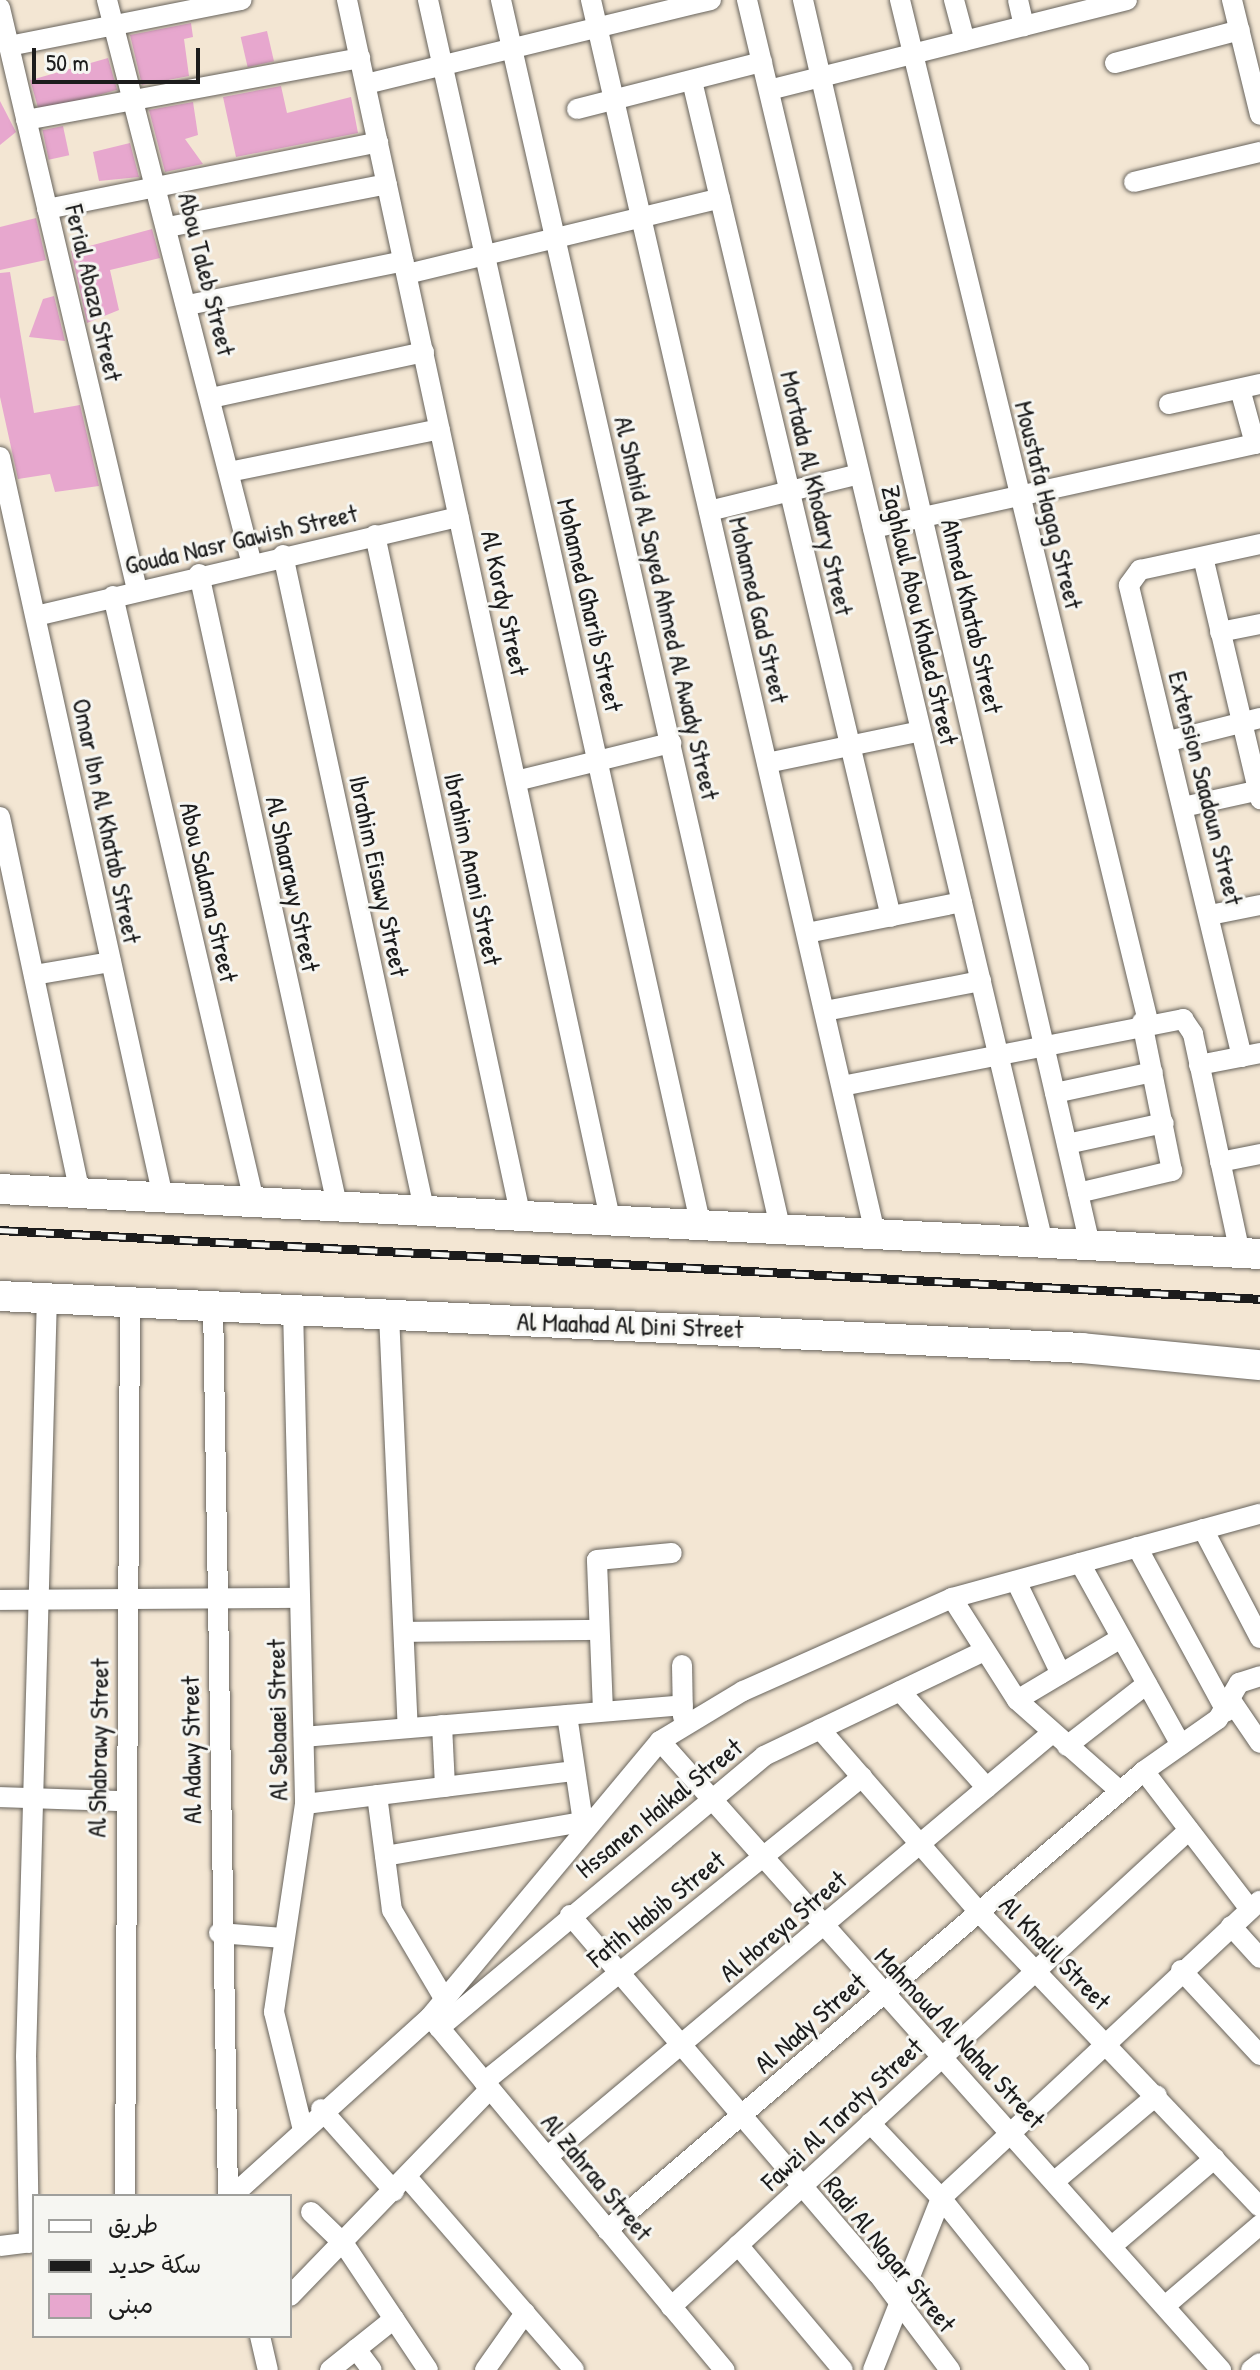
<!DOCTYPE html>
<meta charset="utf-8">
<style>
body{margin:0}
#map{position:relative;width:1260px;height:2370px;overflow:hidden;background:#f3e6d3;font-family:"Patrick Hand","Playpen Sans Arabic",sans-serif}
div>[style]{position:absolute}
.building>*{inset:0;background:#e7a7ce;transform-origin:0 0}
.roads{filter:drop-shadow(0 0 2px #67635c) drop-shadow(0 0 2px #67635c)}
.street>*{height:20px;margin:-10px;padding:0 10px;transform-origin:10px;border-radius:10px;background:#fff}
.primary>*{height:30px;margin:-15px;padding:0 15px;transform-origin:15px;border-radius:15px;background:#fff}
.rail>*{height:9px;margin-top:-4.5px;transform-origin:0;background:repeating-linear-gradient(90deg,#f6f6f2 0 18px,#1c1c1c 0 36px);box-sizing:border-box;border-block:2px solid #1c1c1c}
span{translate:-50% -50%;white-space:nowrap;text-align:center;line-height:1.15;-webkit-text-stroke:6px #f6f6f2;paint-order:stroke}
.street-label{font-size:26px;color:#1c1c1c}
.legend{position:absolute;left:32px;top:2194px;width:260px;height:144px;box-sizing:border-box;background:#f6f6f2;border:2px solid #9f9f9c;margin:0;padding:10px 14px;list-style:none;font-size:24px;color:#1c1c1c}
.legend li{display:flex;align-items:center;gap:16px;height:40px}
.legend b{width:40px;border:2px solid #9f9f9c}
.scale{position:absolute;left:32px;top:48px;width:168px;height:36px;box-sizing:border-box;border:4px solid #1c1c1c;border-top:0;padding-left:10px;font-size:24px;line-height:28px;white-space:nowrap;color:#1c1c1c;-webkit-text-stroke:6px #f6f6f2;paint-order:stroke}
</style>
<div id="map">
<div class="building">
<i style="clip-path:polygon(191px 23px,193px 37px,184px 39px,189px 76px,142px 85px,130px 35px)"></i>
<i style="left:267px;top:31px;width:31px;height:27px;rotate:77deg"></i>
<i style="left:108px;top:58px;width:33px;height:81px;rotate:74deg"></i>
<i style="clip-path:polygon(281px 86px,287px 113px,351px 97px,358px 133px,236px 157px,223px 97px)"></i>
<i style="clip-path:polygon(0 101px,16px 132px,0 145px)"></i>
<i style="clip-path:polygon(193px 102px,198px 135px,185px 139px,203px 164px,165px 172px,149px 110px)"></i>
<i style="left:63px;top:126px;width:30px;height:21px;rotate:78deg"></i>
<i style="clip-path:polygon(130px 143px,139px 177px,99px 181px,93px 152px)"></i>
<i style="clip-path:polygon(36px 218px,46px 260px,0 270px,0 227px)"></i>
<i style="clip-path:polygon(152px 229px,160px 258px,110px 270px,119px 310px,87px 323px,71px 251px)"></i>
<i style="clip-path:polygon(10px 272px,34px 413px,80px 405px,99px 486px,55px 492px,50px 474px,18px 479px,0 397px,0 273px)"></i>
<i style="clip-path:polygon(54px 296px,65px 341px,29px 337px,43px 299px)"></i>
</div>
<div class="roads">
<div class="street">
<i style="left:107px;top:0;width:579px;rotate:75.6deg"></i>
<i style="left:347px;top:0;width:1246px;rotate:77.82deg"></i>
<i style="left:428px;top:0;width:1252px;rotate:77.45deg"></i>
<i style="left:501px;top:0;width:1258px;rotate:77.19deg"></i>
<i style="left:591px;top:0;width:1265px;rotate:77.03deg"></i>
<i style="left:747px;top:0;width:1277px;rotate:76.6deg"></i>
<i style="left:803px;top:0;width:1278px;rotate:77.02deg"></i>
<i style="left:900px;top:0;width:1051px;rotate:76.35deg"></i>
<i style="left:954px;top:0;width:42px;rotate:75deg"></i>
<i style="left:1018px;top:0;width:27px;rotate:77deg"></i>
<i style="left:1232px;top:0;width:118px;rotate:76.3deg"></i>
<i style="left:0;top:8px;width:598px;rotate:76.75deg"></i>
<i style="left:9px;top:46px;width:237px;rotate:-11.2deg"></i>
<i style="left:1115px;top:63px;width:129px;rotate:-14.8deg"></i>
<i style="left:692px;top:81px;width:859px;rotate:76.61deg"></i>
<i style="left:366px;top:84px;width:355px;rotate:-13.7deg"></i>
<i style="left:769px;top:90px;width:369px;rotate:-14.1deg"></i>
<i style="left:577px;top:109px;width:191px;rotate:-14.3deg"></i>
<i style="left:26px;top:120px;width:340px;rotate:-10.5deg"></i>
<i style="left:1134px;top:182px;width:130px;rotate:-13.4deg"></i>
<i style="left:47px;top:209px;width:338px;rotate:-11.4deg"></i>
<i style="left:168px;top:227px;width:223px;rotate:-11.1deg"></i>
<i style="left:407px;top:274px;width:322px;rotate:-13.6deg"></i>
<i style="left:188px;top:305px;width:220px;rotate:-11.5deg"></i>
<i style="left:1240px;top:389px;width:57px;rotate:74.7deg"></i>
<i style="left:211px;top:398px;width:218px;rotate:-12.2deg"></i>
<i style="left:1169px;top:404px;width:93px;rotate:-12.4deg"></i>
<i style="left:0;top:457px;width:758px;rotate:77.58deg"></i>
<i style="left:229px;top:472px;width:215px;rotate:-11.5deg"></i>
<i style="left:709px;top:511px;width:155px;rotate:-13.8deg"></i>
<i style="left:873px;top:528px;width:396px;rotate:-12.4deg"></i>
<i style="left:375px;top:535px;width:693px;rotate:77.93deg"></i>
<i style="left:283px;top:555px;width:669px;rotate:77.83deg"></i>
<i style="left:1203px;top:557px;width:249px;rotate:76.7deg"></i>
<i style="left:199px;top:574px;width:646px;rotate:77.66deg"></i>
<i style="left:113px;top:596px;width:621px;rotate:76.88deg"></i>
<i style="left:36px;top:616px;width:434px;rotate:-13.2deg"></i>
<i style="left:1220px;top:632px;width:41px;rotate:-11.3deg"></i>
<i style="left:1169px;top:741px;width:94px;rotate:-14.2deg"></i>
<i style="left:767px;top:763px;width:157px;rotate:-11.7deg"></i>
<i style="left:516px;top:781px;width:160px;rotate:-13.8deg"></i>
<i style="left:1183px;top:807px;width:79px;rotate:-12.4deg"></i>
<i style="left:0;top:817px;width:383px;rotate:78deg"></i>
<i style="left:1210px;top:915px;width:51px;rotate:-11.3deg"></i>
<i style="left:807px;top:933px;width:158px;rotate:-11.3deg"></i>
<i style="left:34px;top:975px;width:78px;rotate:-9.6deg"></i>
<i style="left:825px;top:1011px;width:159px;rotate:-10.9deg"></i>
<i style="left:1242px;top:1057px;width:485px;rotate:-103.5deg"></i>
<i style="left:1129px;top:585px;width:19px;rotate:-54deg"></i>
<i style="left:1140px;top:570px;width:123px;rotate:-12.2deg"></i>
<i style="left:1199px;top:1065px;width:62px;rotate:-11.1deg"></i>
<i style="left:842px;top:1086px;width:348px;rotate:-11.1deg"></i>
<i style="left:1183px;top:1019px;width:18px;rotate:56deg"></i>
<i style="left:1193px;top:1034px;width:224px;rotate:77.9deg"></i>
<i style="left:1055px;top:1093px;width:100px;rotate:-12.1deg"></i>
<i style="left:1067px;top:1144px;width:99px;rotate:-12.2deg"></i>
<i style="left:1220px;top:1162px;width:41px;rotate:-11.3deg"></i>
<i style="left:1078px;top:1193px;width:97px;rotate:-13.2deg"></i>
<i style="left:1172px;top:1171px;width:152px;rotate:-101.4deg"></i>
<i style="left:213px;top:1302px;width:894px;rotate:89.04deg"></i>
<i style="left:293px;top:1308px;width:496px;rotate:88.6deg"></i>
<i style="left:305px;top:1804px;width:210px;rotate:98.5deg"></i>
<i style="left:274px;top:2012px;width:117px;rotate:76.2deg"></i>
<i style="left:389px;top:1315px;width:413px;rotate:87.4deg"></i>
<i style="left:1203px;top:1529px;width:123px;rotate:62.4deg"></i>
<i style="left:1137px;top:1547px;width:187px;rotate:61.5deg"></i>
<i style="left:1080px;top:1563px;width:208px;rotate:61deg"></i>
<i style="left:1016px;top:1581px;width:103px;rotate:64.2deg"></i>
<i style="left:952px;top:1598px;width:121px;rotate:57.5deg"></i>
<i style="left:1017px;top:1700px;width:137px;rotate:41.5deg"></i>
<i style="left:0;top:1600px;width:300px;rotate:-0.4deg"></i>
<i style="left:404px;top:1632px;width:194px;rotate:-0.6deg"></i>
<i style="left:682px;top:1665px;width:52px;rotate:88.9deg"></i>
<i style="left:900px;top:1691px;width:130px;rotate:48.1deg"></i>
<i style="left:1230px;top:1699px;width:53px;rotate:55.7deg"></i>
<i style="left:1017px;top:1700px;width:121px;rotate:-30.8deg"></i>
<i style="left:603px;top:1711px;width:151px;rotate:-92.3deg"></i>
<i style="left:597px;top:1560px;width:75px;rotate:-5.3deg"></i>
<i style="left:567px;top:1715px;width:108px;rotate:81.5deg"></i>
<i style="left:442px;top:1725px;width:62px;rotate:87.2deg"></i>
<i style="left:820px;top:1729px;width:242px;rotate:49deg"></i>
<i style="left:979px;top:1912px;width:407px;rotate:46.4deg"></i>
<i style="left:304px;top:1737px;width:380px;rotate:-4.8deg"></i>
<i style="left:660px;top:1741px;width:843px;rotate:48.27deg"></i>
<i style="left:1067px;top:1746px;width:101px;rotate:-37.8deg"></i>
<i style="left:1144px;top:1771px;width:174px;rotate:52.5deg"></i>
<i style="left:377px;top:1795px;width:116px;rotate:82.6deg"></i>
<i style="left:392px;top:1910px;width:104px;rotate:59.5deg"></i>
<i style="left:0;top:1797px;width:123px;rotate:1.9deg"></i>
<i style="left:305px;top:1804px;width:272px;rotate:-7deg"></i>
<i style="left:385px;top:1856px;width:211px;rotate:-9.8deg"></i>
<i style="left:570px;top:1915px;width:473px;rotate:49.4deg"></i>
<i style="left:878px;top:2274px;width:120px;rotate:53.1deg"></i>
<i style="left:1231px;top:1926px;width:43px;rotate:47.8deg"></i>
<i style="left:219px;top:1933px;width:64px;rotate:4.5deg"></i>
<i style="left:1181px;top:1970px;width:116px;rotate:47.1deg"></i>
<i style="left:432px;top:2019px;width:457px;rotate:50.2deg"></i>
<i style="left:439px;top:2028px;width:424px;rotate:-39.9deg"></i>
<i style="left:764px;top:1756px;width:244px;rotate:-25.5deg"></i>
<i style="left:484px;top:2082px;width:486px;rotate:-38.9deg"></i>
<i style="left:321px;top:2109px;width:110px;rotate:48.3deg"></i>
<i style="left:870px;top:2123px;width:103px;rotate:46.6deg"></i>
<i style="left:941px;top:2198px;width:221px;rotate:51.3deg"></i>
<i style="left:547px;top:2157px;width:659px;rotate:-40.02deg"></i>
<i style="left:407px;top:2177px;width:255px;rotate:49.1deg"></i>
<i style="left:1055px;top:2181px;width:133px;rotate:-40.1deg"></i>
<i style="left:125px;top:2196px;width:896px;rotate:-89.68deg"></i>
<i style="left:232px;top:2196px;width:267px;rotate:-42.1deg"></i>
<i style="left:430px;top:2017px;width:359px;rotate:-50.2deg"></i>
<i style="left:660px;top:1741px;width:97px;rotate:-31.1deg"></i>
<i style="left:743px;top:1691px;width:229px;rotate:-24deg"></i>
<i style="left:952px;top:1598px;width:319px;rotate:-15.3deg"></i>
<i style="left:311px;top:2212px;width:46px;rotate:44.1deg"></i>
<i style="left:344px;top:2244px;width:151px;rotate:56.3deg"></i>
<i style="left:607px;top:2230px;width:706px;rotate:-40.52deg"></i>
<i style="left:1144px;top:1771px;width:90px;rotate:-35.1deg"></i>
<i style="left:1218px;top:1719px;width:42px;rotate:-59.7deg"></i>
<i style="left:1239px;top:1683px;width:22px;rotate:-18deg"></i>
<i style="left:29px;top:2243px;width:186px;rotate:-90.9deg"></i>
<i style="left:26px;top:2057px;width:762px;rotate:-88.42deg"></i>
<i style="left:738px;top:2245px;width:163px;rotate:50deg"></i>
<i style="left:0;top:2246px;width:34px;rotate:-7deg"></i>
<i style="left:1112px;top:2246px;width:135px;rotate:-40.5deg"></i>
<i style="left:290px;top:2296px;width:288px;rotate:-46deg"></i>
<i style="left:1165px;top:2306px;width:125px;rotate:-40.5deg"></i>
<i style="left:671px;top:2307px;width:704px;rotate:-42.64deg"></i>
<i style="left:260px;top:2336px;width:35px;rotate:77deg"></i>
<i style="left:356px;top:2349px;width:26px;rotate:53deg"></i>
<i style="left:330px;top:2370px;width:82px;rotate:-38.6deg"></i>
<i style="left:485px;top:2370px;width:70px;rotate:-54.9deg"></i>
<i style="left:873px;top:2370px;width:185px;rotate:-68.4deg"></i>
<i style="left:941px;top:2198px;width:436px;rotate:-43deg"></i>
<i style="left:1251px;top:2370px;width:11px;rotate:-38deg"></i>
</div>
<div class="primary">
<i style="left:0;top:1189px;width:1262px;rotate:2.95deg"></i>
<i style="left:0;top:1296px;width:1083px;rotate:2.75deg"></i>
<i style="left:1082px;top:1348px;width:179px;rotate:5.5deg"></i>
</div>
</div>
<div class="rail">
<i style="left:0;top:1230px;width:1262px;rotate:3.13deg"></i>
</div>
<div class="street-label">
<span style="left:207px;top:274px;rotate:76deg">Abou Taleb Street</span>
<span style="left:94px;top:293px;rotate:77deg">Ferial Abaza Street</span>
<span style="left:817px;top:493px;rotate:77deg">Mortada Al Khodary Street</span>
<span style="left:1049px;top:505px;rotate:76deg">Moustafa Hagag Street</span>
<span style="left:241px;top:539px;rotate:-13deg">Gouda Nasr Gawish Street</span>
<span style="left:505px;top:603px;rotate:78deg">Al Kordy Street</span>
<span style="left:590px;top:605px;rotate:77deg">Mohamed Gharib Street</span>
<span style="left:667px;top:608px;rotate:77deg">Al Shahid Al Sayed Ahmed Al Awady Street</span>
<span style="left:759px;top:610px;rotate:77deg">Mohamed Gad Street</span>
<span style="left:920px;top:615px;rotate:77deg">Zaghloul Abou Khaled Street</span>
<span style="left:972px;top:616px;rotate:77deg">Ahmed Khatab Street</span>
<span style="left:1206px;top:788px;rotate:76deg">Extension Saadoun Street</span>
<span style="left:107px;top:821px;rotate:78deg">Omar Ibn Al Khatab Street</span>
<span style="left:473px;top:869px;rotate:78deg">Ibrahim Anani Street</span>
<span style="left:379px;top:876px;rotate:78deg">Ibrahim Eisawy Street</span>
<span style="left:293px;top:884px;rotate:78deg">Al Shaarawy Street</span>
<span style="left:209px;top:892px;rotate:77deg">Abou Salama Street</span>
<span style="left:630px;top:1325px;rotate:2deg">Al Maahad Al Dini Street</span>
<span style="left:277px;top:1720px;rotate:-91deg">Al Sebaaei Street</span>
<span style="left:98px;top:1748px;rotate:-89deg">Al Shabrawy Street</span>
<span style="left:191px;top:1750px;rotate:-91deg">Al Adawy Street</span>
<span style="left:659px;top:1808px;rotate:-39deg">Hssanen Haikal Street</span>
<span style="left:656px;top:1909px;rotate:-39deg">Fatih Habib Street</span>
<span style="left:783px;top:1926px;rotate:-40deg">Al Horeya Street</span>
<span style="left:1055px;top:1953px;rotate:46deg">Al Khalil Street</span>
<span style="left:810px;top:2023px;rotate:-41deg">Al Nady Street</span>
<span style="left:960px;top:2038px;rotate:47deg">Mahmoud Al Nahal Street</span>
<span style="left:842px;top:2114px;rotate:-43deg">Fawzi Al Taroty Street</span>
<span style="left:597px;top:2177px;rotate:50deg">Al Zahraa Street</span>
<span style="left:890px;top:2254px;rotate:51deg">Radi Al Nagar Street</span>
</div>
<ul class="legend">
<li><b style="height:10px;background:#fff"></b>طريق</li>
<li><b style="height:10px;background:#1c1c1c"></b>سكة حديد</li>
<li><b style="height:22px;background:#e7a7ce"></b>مبنى</li>
</ul>
<div class="scale">50 m</div>
</div>
